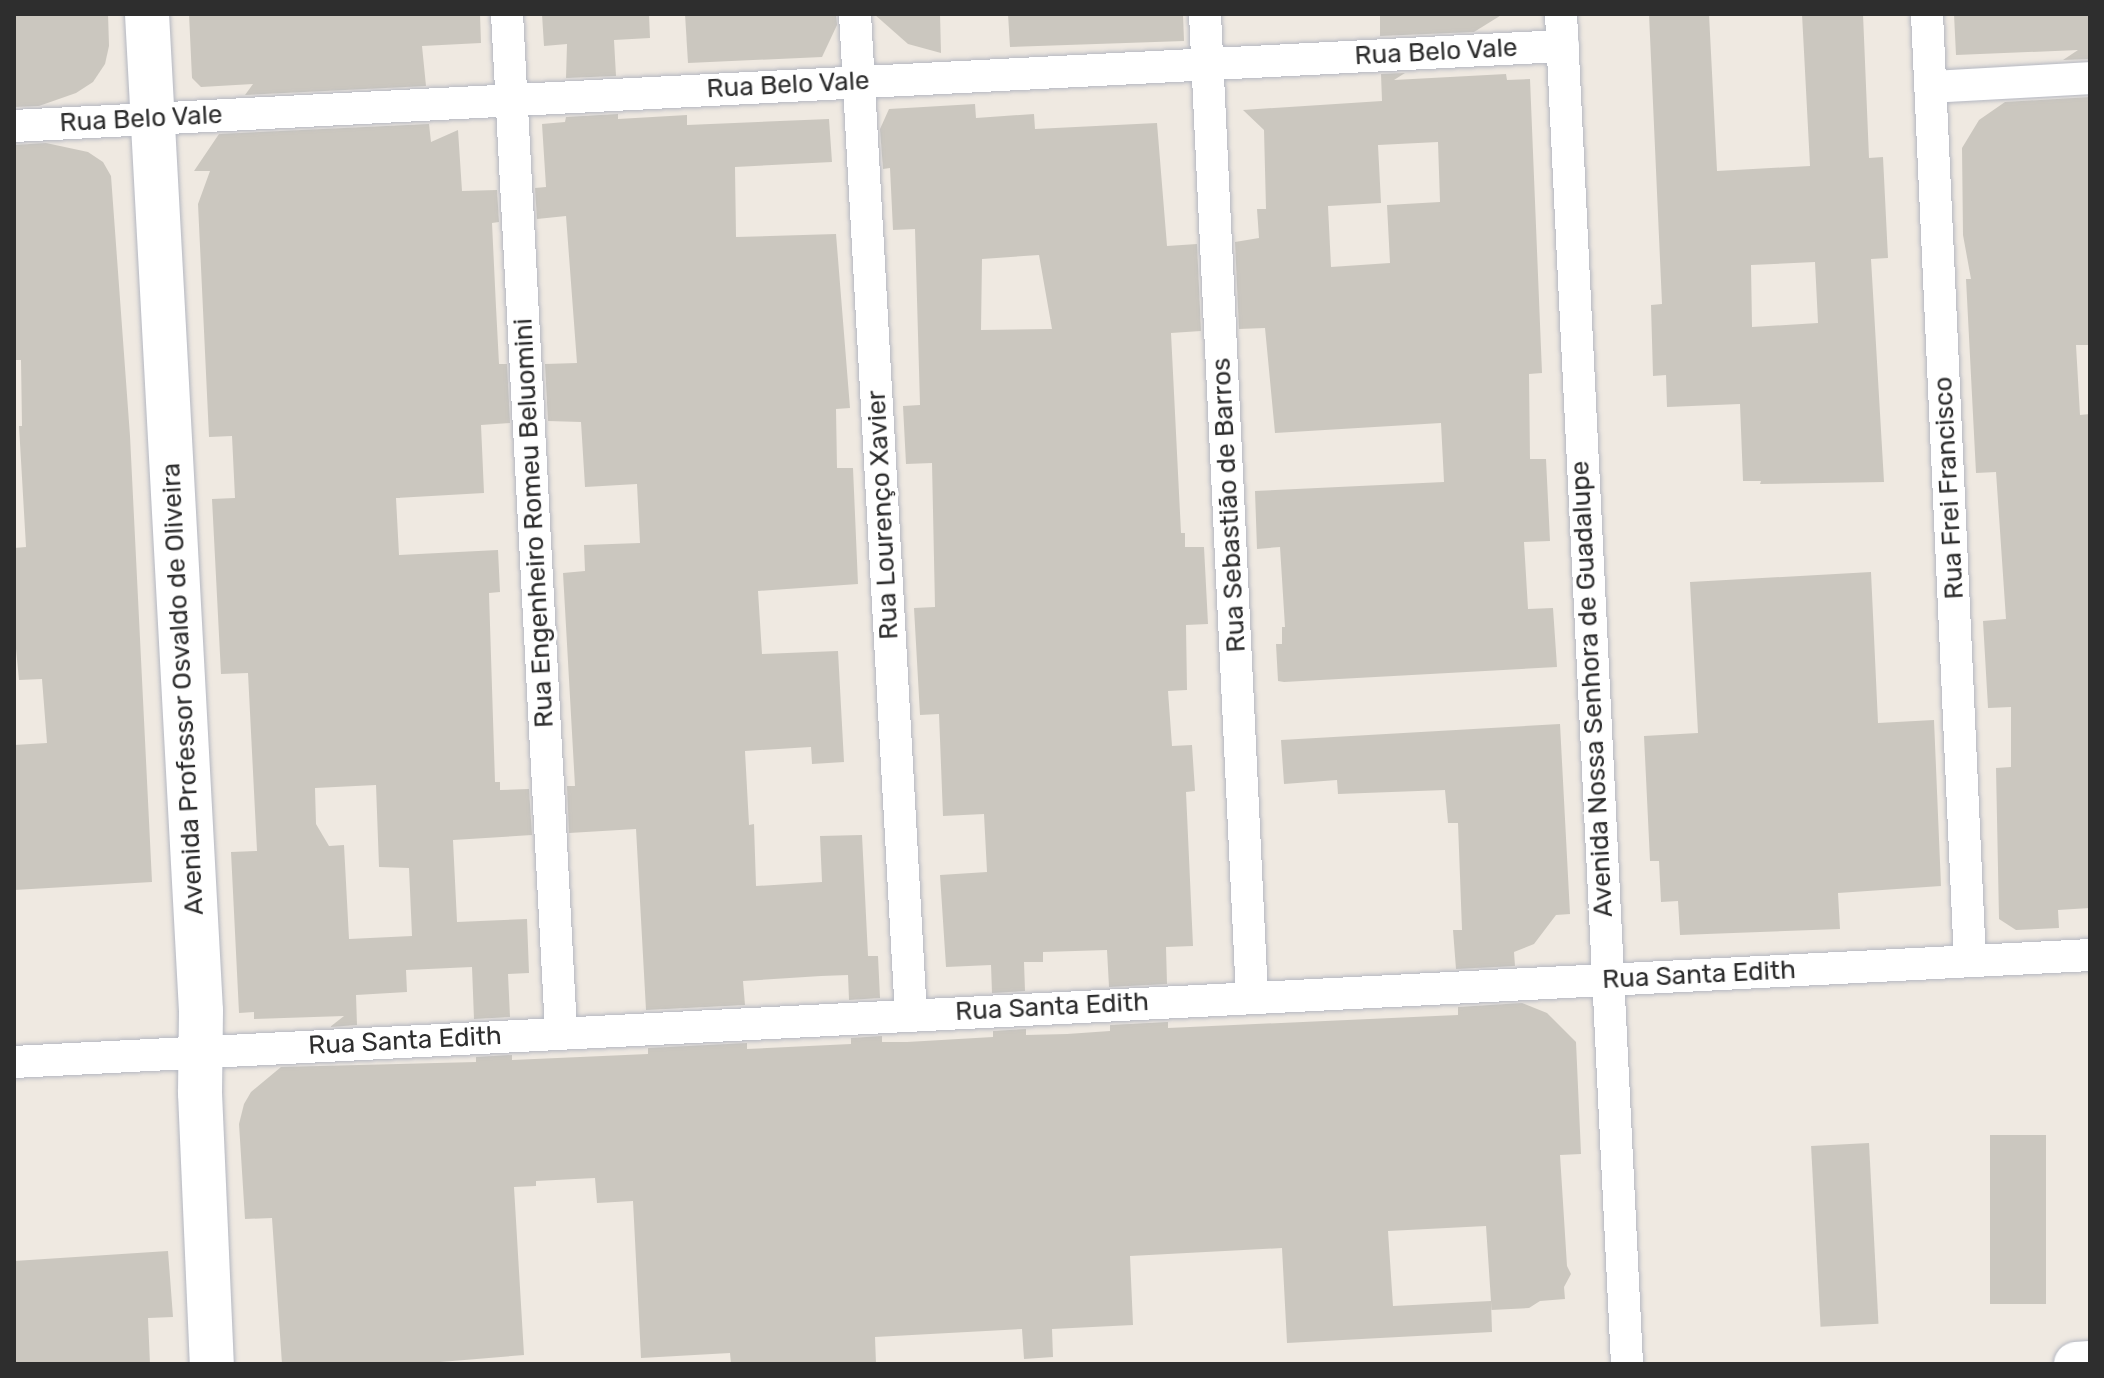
<!DOCTYPE html>
<meta charset="utf-8">
<style>
body{margin:0}
#map{position:relative;width:2104px;height:1378px;overflow:hidden;background:#efe9e1;font-family:Rubik,sans-serif}
div>[style]{position:absolute}
.building>*{inset:0;background:#cbc7bf;transform-origin:0 0}
.roads{filter:drop-shadow(0 0 2px #b4b7c1) drop-shadow(0 0 2px #b4b7c1)}
.street>*{height:32px;margin:-16px;padding:0 16px;transform-origin:16px;border-radius:16px;background:#fff}
.secondary>*{height:44px;margin:-22px;padding:0 22px;transform-origin:22px;border-radius:22px;background:#fff}
span{translate:-50% -50%;white-space:nowrap;text-align:center;line-height:1.15;-webkit-text-stroke:7px #fff;paint-order:stroke}
.street-label{font-size:26px;color:#2e2e2e}
.frame{position:absolute;inset:0;border:16px solid #2e2e2e;pointer-events:none}
</style>
<div id="map">
<div class="building">
<i style="clip-path:polygon(14px 14px,108px 14px,109px 46px,105px 64px,93px 82px,76px 93px,39px 106px,14px 107px)"></i>
<i style="clip-path:polygon(189px 14px,480px 14px,481px 43px,422px 46px,426px 86px,245px 95px,253px 84px,201px 87px,192px 78px)"></i>
<i style="clip-path:polygon(542px 14px,649px 14px,650px 38px,614px 40px,616px 76px,566px 78px,567px 44px,544px 46px)"></i>
<i style="clip-path:polygon(685px 14px,836px 14px,837px 25px,822px 57px,688px 63px)"></i>
<i style="clip-path:polygon(874px 14px,940px 14px,941px 53px,908px 44px)"></i>
<i style="clip-path:polygon(1008px 14px,1183px 14px,1184px 41px,1010px 47px)"></i>
<i style="clip-path:polygon(1380px 14px,1503px 14px,1474px 32px,1380px 36px)"></i>
<i style="clip-path:polygon(evenodd,1649px 14px,1709px 14px,1717px 171px,1810px 166px,1802px 14px,1863px 14px,1869px 158px,1883px 157px,1888px 258px,1871px 259px,1884px 482px,1760px 484px,1761px 481px,1743px 481px,1740px 404px,1667px 407px,1666px 375px,1653px 376px,1651px 305px,1662px 304px,1649px 14px,1815px 262px,1818px 323px,1752px 327px,1751px 265px,1815px 262px)"></i>
<i style="clip-path:polygon(1954px 14px,2090px 14px,2090px 59px,2063px 60px,2078px 50px,1956px 55px)"></i>
<i style="clip-path:polygon(evenodd,1405px 73px,1394px 80px,1506px 74px,1507px 80px,1530px 79px,1542px 373px,1529px 374px,1530px 459px,1546px 459px,1550px 541px,1524px 542px,1528px 609px,1553px 608px,1557px 667px,1284px 682px,1278px 681px,1276px 644px,1282px 644px,1282px 627px,1285px 627px,1280px 547px,1257px 549px,1255px 491px,1444px 482px,1441px 423px,1275px 433px,1265px 328px,1239px 329px,1235px 242px,1259px 238px,1257px 209px,1266px 209px,1264px 130px,1243px 110px,1382px 101px,1381px 74px,1405px 73px,1438px 142px,1440px 202px,1387px 205px,1390px 263px,1331px 267px,1328px 206px,1381px 203px,1378px 145px,1438px 142px)"></i>
<i style="clip-path:polygon(2090px 97px,2089px 345px,2076px 345px,2080px 415px,2090px 414px,2090px 908px,2058px 910px,2059px 928px,2016px 930px,1999px 919px,1996px 768px,2011px 767px,2011px 707px,1988px 708px,1983px 621px,2006px 619px,1996px 472px,1976px 473px,1966px 279px,1971px 279px,1963px 235px,1962px 148px,1979px 120px,2005px 102px)"></i>
<i style="clip-path:polygon(evenodd,975px 104px,976px 118px,1034px 114px,1035px 129px,1157px 123px,1167px 246px,1197px 244px,1201px 331px,1171px 333px,1181px 533px,1185px 533px,1185px 547px,1204px 547px,1208px 624px,1186px 625px,1187px 690px,1168px 691px,1172px 746px,1192px 745px,1195px 791px,1186px 792px,1193px 946px,1166px 947px,1167px 984px,1109px 987px,1107px 950px,1043px 952px,1043px 962px,1024px 962px,1025px 991px,992px 993px,991px 965px,946px 967px,940px 875px,987px 872px,984px 814px,943px 816px,939px 714px,920px 715px,914px 608px,935px 607px,932px 463px,906px 464px,903px 406px,920px 405px,915px 229px,893px 230px,890px 168px,883px 169px,880px 129px,889px 109px,975px 104px,1039px 255px,1052px 329px,981px 330px,982px 259px,1039px 255px)"></i>
<i style="clip-path:polygon(618px 114px,618px 119px,687px 115px,687px 125px,829px 119px,832px 162px,735px 167px,736px 237px,836px 234px,850px 408px,836px 409px,837px 468px,853px 468px,858px 584px,758px 591px,762px 654px,838px 651px,844px 762px,812px 764px,811px 747px,745px 751px,749px 825px,754px 824px,756px 886px,822px 882px,820px 836px,862px 835px,868px 956px,878px 956px,880px 998px,849px 1000px,848px 975px,821px 976px,743px 981px,745px 1005px,646px 1010px,636px 829px,569px 833px,567px 786px,575px 786px,563px 573px,585px 571px,584px 545px,640px 543px,637px 484px,585px 487px,581px 422px,548px 421px,545px 364px,577px 363px,566px 216px,537px 219px,535px 188px,546px 187px,542px 124px,565px 122px,566px 117px)"></i>
<i style="clip-path:polygon(evenodd,429px 124px,431px 142px,458px 130px,462px 191px,497px 190px,499px 222px,492px 223px,496px 307px,499px 364px,507px 364px,510px 423px,481px 425px,484px 493px,396px 498px,399px 555px,498px 550px,500px 592px,489px 593px,495px 782px,500px 782px,500px 790px,529px 789px,532px 835px,453px 840px,457px 922px,527px 919px,529px 973px,508px 974px,510px 1017px,474px 1019px,472px 967px,406px 970px,407px 992px,356px 995px,357px 1025px,330px 1027px,344px 1016px,254px 1019px,254px 1012px,239px 1013px,231px 852px,257px 851px,248px 673px,221px 674px,212px 499px,235px 498px,232px 436px,209px 437px,198px 204px,210px 171px,194px 171px,219px 134px,429px 124px,376px 785px,379px 867px,409px 868px,412px 936px,349px 939px,344px 845px,329px 846px,316px 824px,315px 788px,376px 785px)"></i>
<i style="clip-path:polygon(46px 143px,88px 152px,103px 162px,111px 176px,130px 436px,152px 882px,14px 890px,14px 745px,47px 743px,42px 679px,19px 680px,14px 628px,14px 548px,26px 547px,19px 426px,22px 426px,21px 360px,14px 360px,14px 145px)"></i>
<i style="clip-path:polygon(1871px 572px,1878px 723px,1934px 720px,1941px 886px,1838px 893px,1840px 929px,1680px 935px,1678px 901px,1661px 902px,1659px 861px,1650px 861px,1644px 736px,1698px 733px,1690px 582px)"></i>
<i style="clip-path:polygon(1560px 724px,1570px 914px,1556px 915px,1534px 944px,1514px 952px,1515px 966px,1456px 969px,1453px 930px,1462px 930px,1458px 823px,1448px 823px,1445px 790px,1338px 794px,1337px 780px,1284px 784px,1281px 740px)"></i>
<i style="clip-path:polygon(evenodd,1522px 1003px,1547px 1013px,1576px 1042px,1581px 1154px,1560px 1155px,1567px 1266px,1571px 1274px,1564px 1287px,1565px 1299px,1540px 1301px,1529px 1308px,1491px 1310px,1491px 1301px,1492px 1332px,1287px 1343px,1282px 1248px,1130px 1256px,1133px 1325px,1052px 1329px,1053px 1357px,1024px 1359px,1022px 1329px,875px 1337px,876px 1364px,731px 1364px,730px 1353px,641px 1358px,633px 1201px,597px 1203px,595px 1178px,536px 1181px,536px 1186px,514px 1187px,524px 1355px,416px 1364px,282px 1364px,272px 1218px,245px 1219px,239px 1124px,244px 1104px,251px 1092px,281px 1067px,476px 1062px,476px 1057px,512px 1055px,512px 1060px,648px 1054px,648px 1048px,747px 1043px,747px 1049px,851px 1044px,851px 1038px,882px 1036px,882px 1042px,907px 1042px,993px 1037px,993px 1031px,1026px 1029px,1026px 1035px,1067px 1034px,1110px 1031px,1110px 1025px,1168px 1022px,1168px 1028px,1458px 1015px,1458px 1007px,1522px 1003px,1486px 1226px,1491px 1301px,1393px 1306px,1388px 1231px,1486px 1226px)"></i>
<i style="left:1990px;top:1135px;width:56px;height:169px"></i>
<i style="left:1869px;top:1143px;width:181px;height:58px;rotate:87deg"></i>
<i style="clip-path:polygon(168px 1251px,173px 1317px,148px 1318px,150px 1364px,14px 1364px,14px 1261px)"></i>
</div>
<div class="roads">
<div class="street">
<i style="left:507px;top:14px;width:1019px;rotate:86.96deg"></i>
<i style="left:855px;top:14px;width:1003px;rotate:86.8deg"></i>
<i style="left:1205px;top:14px;width:983px;rotate:87.26deg"></i>
<i style="left:1561px;top:14px;width:1352px;rotate:87.2deg"></i>
<i style="left:1927px;top:14px;width:948px;rotate:87.4deg"></i>
<i style="left:1931px;top:87px;width:159px;rotate:-3.2deg"></i>
<i style="left:14px;top:126px;width:1551px;rotate:-2.96deg"></i>
<i style="left:14px;top:1062px;width:2079px;rotate:-2.95deg"></i>
</div>
<div class="secondary">
<i style="left:147px;top:14px;width:998px;rotate:86.9deg"></i>
<i style="left:201px;top:1011px;width:82px;rotate:90.7deg"></i>
<i style="left:200px;top:1093px;width:271px;rotate:87.5deg"></i>
<i style="left:2076px;top:1364px;width:14px;rotate:-4deg"></i>
</div>
</div>
<div class="street-label">
<span style="left:1436px;top:52px;rotate:-3deg">Rua Belo Vale</span>
<span style="left:788px;top:85px;rotate:-3deg">Rua Belo Vale</span>
<span style="left:141px;top:119px;rotate:-3deg">Rua Belo Vale</span>
<span style="left:1949px;top:488px;rotate:-93deg">Rua Frei Francisco</span>
<span style="left:1229px;top:505px;rotate:-93deg">Rua Sebastião de Barros</span>
<span style="left:883px;top:515px;rotate:-93deg">Rua Lourenço Xavier</span>
<span style="left:534px;top:523px;rotate:-93deg">Rua Engenheiro Romeu Beluomini</span>
<span style="left:183px;top:689px;rotate:-93deg">Avenida Professor Osvaldo de Oliveira</span>
<span style="left:1592px;top:689px;rotate:-93deg">Avenida Nossa Senhora de Guadalupe</span>
<span style="left:1699px;top:975px;rotate:-3deg">Rua Santa Edith</span>
<span style="left:1052px;top:1007px;rotate:-3deg">Rua Santa Edith</span>
<span style="left:405px;top:1041px;rotate:-3deg">Rua Santa Edith</span>
</div>
<div class="frame"></div>
</div>
